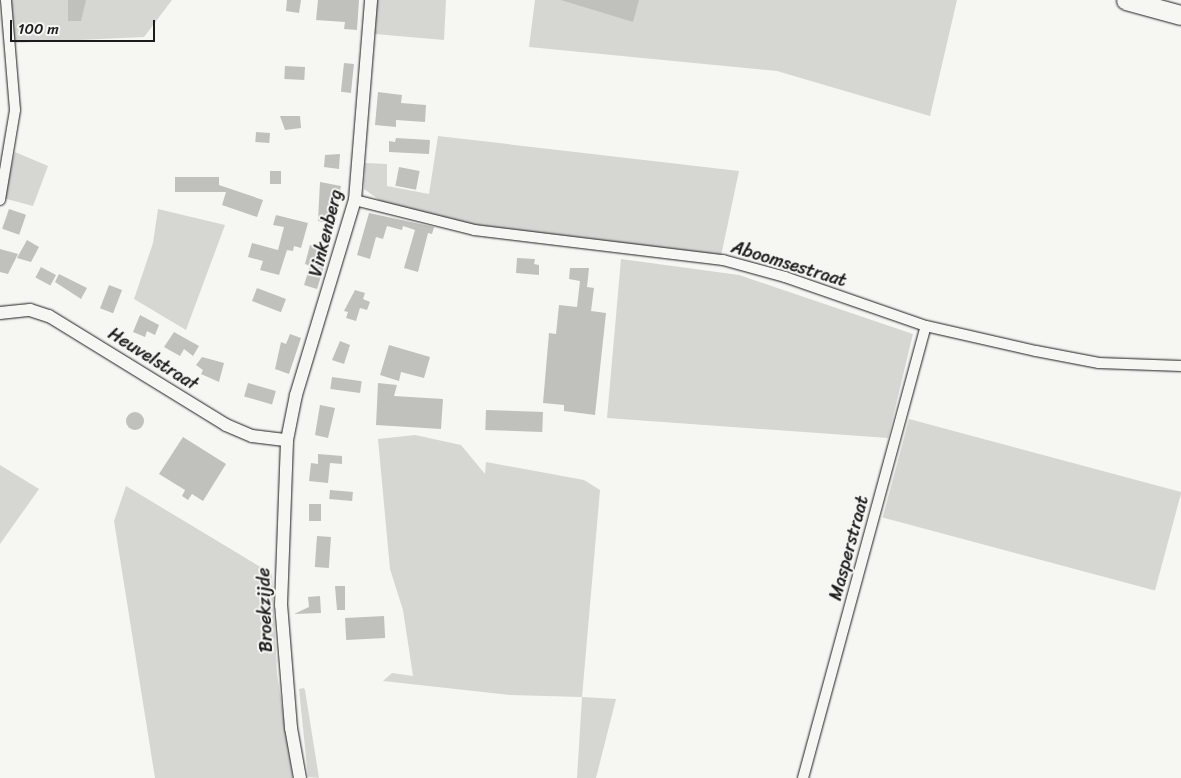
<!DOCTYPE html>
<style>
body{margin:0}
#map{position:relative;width:1181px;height:778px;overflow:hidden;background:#f6f6f2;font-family:Sriracha,sans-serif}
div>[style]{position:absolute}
.green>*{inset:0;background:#d6d6d2;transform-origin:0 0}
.building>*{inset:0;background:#c0c0bd;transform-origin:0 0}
.round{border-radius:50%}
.roads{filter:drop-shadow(0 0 1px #1c1c1c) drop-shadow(0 0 1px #1c1c1c)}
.minor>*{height:10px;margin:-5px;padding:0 5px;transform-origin:5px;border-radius:5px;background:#f6f6f2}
.tertiary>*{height:12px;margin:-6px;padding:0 6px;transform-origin:6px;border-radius:6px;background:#f6f6f2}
.motorway>*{height:19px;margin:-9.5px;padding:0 9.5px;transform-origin:9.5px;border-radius:9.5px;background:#f6f6f2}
span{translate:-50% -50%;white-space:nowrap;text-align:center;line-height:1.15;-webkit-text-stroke:4px #f6f6f2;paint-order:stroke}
.street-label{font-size:18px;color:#1c1c1c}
.scale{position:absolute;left:10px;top:20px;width:145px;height:22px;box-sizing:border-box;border:2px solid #1c1c1c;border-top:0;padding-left:6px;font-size:15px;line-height:18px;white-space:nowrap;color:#1c1c1c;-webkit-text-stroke:4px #f6f6f2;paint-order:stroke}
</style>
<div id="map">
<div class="green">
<i style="clip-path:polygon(10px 0,172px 0,144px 37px,13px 43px)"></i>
<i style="clip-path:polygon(377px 0,446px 0,444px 40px,375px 34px)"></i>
<i style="clip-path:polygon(535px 0,957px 0,930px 116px,777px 71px,529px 47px)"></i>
<i style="clip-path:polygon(438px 136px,739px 171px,721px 256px,464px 225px,382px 202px,364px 189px,365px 163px,387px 164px,387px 186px,429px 194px)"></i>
<i style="clip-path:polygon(15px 152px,48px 166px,33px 206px,3px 198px)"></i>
<i style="clip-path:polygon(158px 209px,225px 225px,186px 330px,134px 299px,153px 243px)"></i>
<i style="clip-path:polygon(621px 259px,739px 275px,913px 334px,888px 438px,607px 418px)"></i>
<i style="left:909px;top:419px;width:282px;height:102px;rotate:15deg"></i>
<i style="clip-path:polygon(415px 435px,461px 445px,485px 474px,486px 462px,584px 480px,600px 490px,582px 697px,616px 699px,596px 778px,577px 778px,582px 697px,510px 695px,383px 681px,392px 673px,413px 676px,403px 610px,390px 569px,378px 439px)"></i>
<i style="clip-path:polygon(0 465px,39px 489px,0 544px)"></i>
<i style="clip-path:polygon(126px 486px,272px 574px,277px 674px,293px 778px,155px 778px,114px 521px)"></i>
<i style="clip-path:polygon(304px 688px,305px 690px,319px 778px,308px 777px,299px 689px)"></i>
</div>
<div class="building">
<i style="clip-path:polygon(68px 0,86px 0,81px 21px,68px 21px)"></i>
<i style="clip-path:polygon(287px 0,301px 0,299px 13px,286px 11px)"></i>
<i style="clip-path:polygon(318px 0,359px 0,357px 30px,344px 29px,345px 22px,316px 20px)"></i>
<i style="clip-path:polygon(561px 0,639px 0,633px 22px)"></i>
<i style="left:344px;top:63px;width:10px;height:29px;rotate:6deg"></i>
<i style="left:285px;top:66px;width:20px;height:13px;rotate:3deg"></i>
<i style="clip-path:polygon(378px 92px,402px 95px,401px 103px,426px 105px,425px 122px,396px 120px,396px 127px,375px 125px)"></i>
<i style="clip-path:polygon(280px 116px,300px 116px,301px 128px,285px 130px)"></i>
<i style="left:256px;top:132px;width:14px;height:10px;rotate:4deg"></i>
<i style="clip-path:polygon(396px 138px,430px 140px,429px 154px,389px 152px,389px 141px,395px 142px)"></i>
<i style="clip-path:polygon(340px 154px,339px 169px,324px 167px,325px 155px)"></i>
<i style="left:399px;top:167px;width:21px;height:19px;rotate:11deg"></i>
<i style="left:270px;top:171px;width:11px;height:13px"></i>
<i style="clip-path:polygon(175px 177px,219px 177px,219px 185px,263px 200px,257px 217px,222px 205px,226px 192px,175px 192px)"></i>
<i style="clip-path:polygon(320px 182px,341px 186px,334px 224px,318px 221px)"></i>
<i style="left:9px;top:209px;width:18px;height:21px;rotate:19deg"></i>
<i style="clip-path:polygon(369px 213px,434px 227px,432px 234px,428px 233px,418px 272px,404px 268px,415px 230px,403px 226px,402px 230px,387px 226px,383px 239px,376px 237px,370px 259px,357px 255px)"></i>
<i style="clip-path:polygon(276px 215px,308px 223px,301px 248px,294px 246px,293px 251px,287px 250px,279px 275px,260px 270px,263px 261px,248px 257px,252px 243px,278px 250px,284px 227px,273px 225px)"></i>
<i style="clip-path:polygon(27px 240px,39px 247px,31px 262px,17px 258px)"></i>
<i style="clip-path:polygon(310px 245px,329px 251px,317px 289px,304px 285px,310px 266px,305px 264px)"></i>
<i style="clip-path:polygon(0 249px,18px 254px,8px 274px,0 272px)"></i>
<i style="clip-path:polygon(517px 258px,535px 259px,534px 264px,539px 265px,539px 275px,516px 273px)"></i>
<i style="left:41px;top:267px;width:17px;height:12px;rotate:28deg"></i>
<i style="clip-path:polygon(570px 268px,589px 268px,587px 287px,594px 288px,591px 311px,606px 313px,595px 415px,564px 411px,564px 405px,543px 403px,549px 333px,556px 334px,559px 305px,577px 307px,580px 281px,569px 279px)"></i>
<i style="clip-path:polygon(59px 274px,87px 288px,81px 299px,55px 282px)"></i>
<i style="left:109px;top:285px;width:14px;height:25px;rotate:21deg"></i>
<i style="left:257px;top:288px;width:31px;height:14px;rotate:21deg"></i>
<i style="clip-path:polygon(355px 290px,365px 293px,363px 299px,370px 302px,367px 310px,360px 308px,356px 321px,346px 318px,348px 312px,344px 311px)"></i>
<i style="clip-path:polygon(140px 315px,159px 325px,155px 335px,147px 331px,145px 337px,133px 332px)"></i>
<i style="clip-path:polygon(174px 332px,199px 346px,193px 356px,184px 349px,180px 356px,164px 347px)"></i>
<i style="clip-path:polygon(290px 334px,301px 338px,289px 374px,275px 369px,281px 342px,286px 344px)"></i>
<i style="clip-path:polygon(340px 341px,350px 345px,344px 364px,332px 360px)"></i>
<i style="clip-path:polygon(389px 345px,430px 357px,424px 378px,401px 372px,399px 381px,380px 375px)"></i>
<i style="clip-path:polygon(202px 357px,224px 363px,219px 382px,201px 374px,203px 370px,196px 365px)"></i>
<i style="left:332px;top:377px;width:30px;height:12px;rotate:8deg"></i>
<i style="left:248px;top:383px;width:29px;height:14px;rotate:16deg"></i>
<i style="clip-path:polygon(378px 383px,397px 385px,394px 396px,443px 399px,441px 429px,376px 425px)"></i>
<i style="clip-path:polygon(320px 405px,335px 408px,328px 438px,315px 435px)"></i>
<i style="left:486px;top:410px;width:57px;height:20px;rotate:2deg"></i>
<i class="round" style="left:126px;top:412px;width:18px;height:18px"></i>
<i style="clip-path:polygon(183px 437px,226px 464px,203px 501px,192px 494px,188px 500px,182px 496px,185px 490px,159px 474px)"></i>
<i style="clip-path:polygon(318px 454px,342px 456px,342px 464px,330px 463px,328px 483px,309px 481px,311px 463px,318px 464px)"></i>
<i style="left:330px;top:490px;width:23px;height:9px;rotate:5deg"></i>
<i style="left:309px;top:504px;width:12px;height:17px"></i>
<i style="left:317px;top:536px;width:14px;height:31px;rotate:4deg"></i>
<i style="clip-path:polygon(335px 586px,345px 586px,345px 610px,337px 610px)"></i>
<i style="clip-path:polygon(320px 596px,321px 613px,294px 614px,309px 607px,308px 597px)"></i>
<i style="left:384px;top:616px;width:22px;height:39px;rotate:87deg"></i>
</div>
<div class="roads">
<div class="minor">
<i style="left:0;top:200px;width:91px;rotate:-80.5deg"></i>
<i style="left:15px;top:110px;width:110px;rotate:-94.7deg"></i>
<i style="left:355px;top:200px;width:123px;rotate:14.1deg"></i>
<i style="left:474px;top:230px;width:251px;rotate:6.9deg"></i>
<i style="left:723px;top:260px;width:64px;rotate:15.3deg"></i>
<i style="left:785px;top:277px;width:149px;rotate:19.2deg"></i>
<i style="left:926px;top:326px;width:113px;rotate:12.8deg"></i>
<i style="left:1036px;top:351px;width:64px;rotate:10.8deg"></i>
<i style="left:1099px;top:363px;width:82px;rotate:2.1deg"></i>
<i style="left:803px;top:778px;width:468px;rotate:-74.8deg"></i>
</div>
<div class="tertiary">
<i style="left:0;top:313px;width:30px;rotate:-6deg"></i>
<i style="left:30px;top:310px;width:20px;rotate:18deg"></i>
<i style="left:49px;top:316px;width:208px;rotate:31.6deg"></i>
<i style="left:226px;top:425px;width:28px;rotate:23deg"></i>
<i style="left:252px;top:436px;width:35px;rotate:7deg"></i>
<i style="left:300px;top:778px;width:51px;rotate:-100.2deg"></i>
<i style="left:291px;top:728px;width:123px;rotate:-94.6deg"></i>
<i style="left:281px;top:605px;width:165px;rotate:-87.9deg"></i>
<i style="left:287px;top:440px;width:46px;rotate:-78.7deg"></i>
<i style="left:296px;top:395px;width:204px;rotate:-73.2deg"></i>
<i style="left:355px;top:200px;width:201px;rotate:-85.4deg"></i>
</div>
<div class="motorway">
<i style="left:1126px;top:0;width:57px;rotate:15.3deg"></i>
</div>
</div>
<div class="street-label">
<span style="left:326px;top:233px;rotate:-76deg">Vinkenberg</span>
<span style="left:789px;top:264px;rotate:17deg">Aboomsestraat</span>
<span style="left:153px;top:359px;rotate:32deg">Heuvelstraat</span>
<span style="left:849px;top:548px;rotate:-75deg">Masperstraat</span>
<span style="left:265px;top:610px;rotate:-92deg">Broekzijde</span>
</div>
<div class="scale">100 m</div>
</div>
